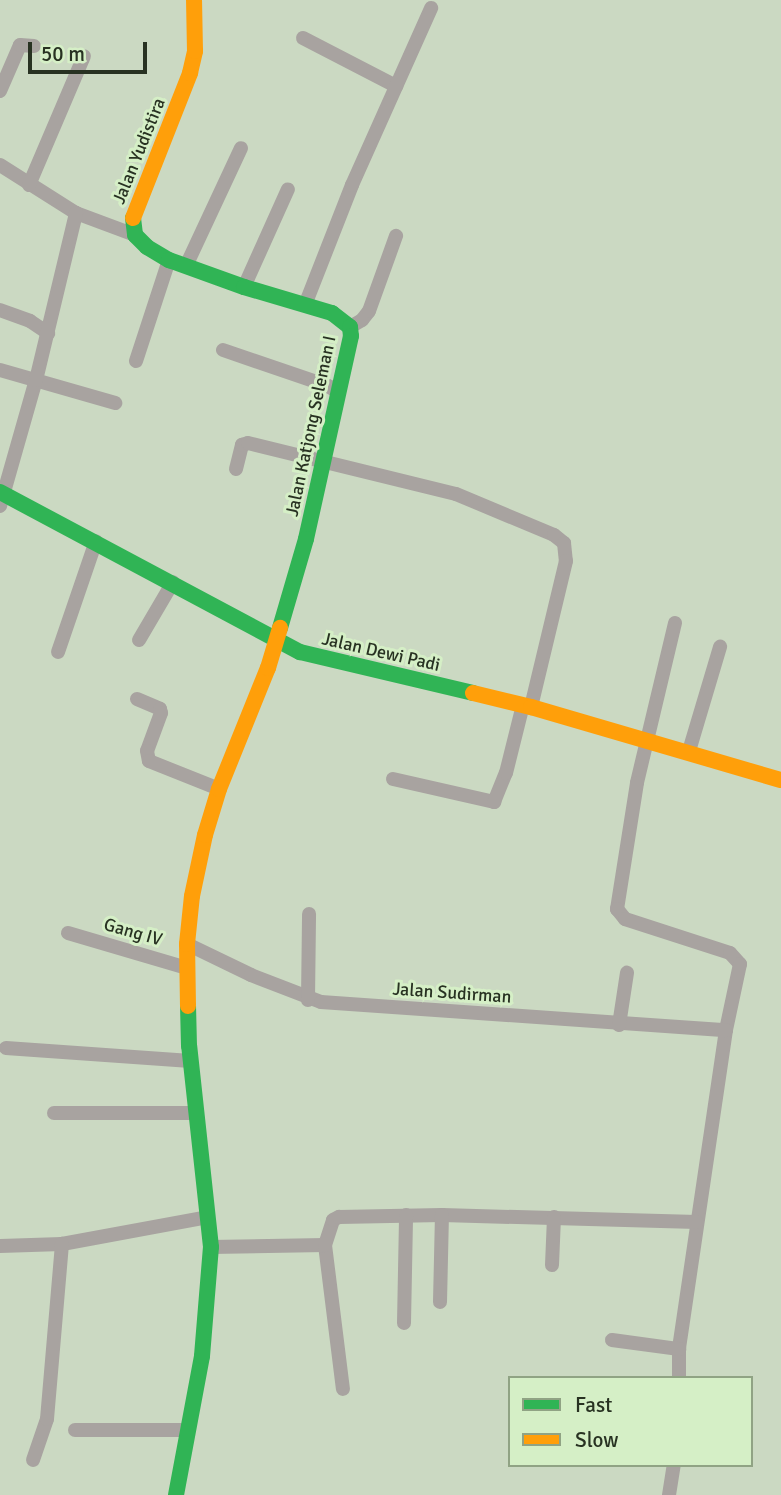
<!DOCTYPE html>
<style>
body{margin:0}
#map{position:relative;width:781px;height:1495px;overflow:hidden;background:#cbd9c2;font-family:Signika,sans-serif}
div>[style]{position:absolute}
.street>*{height:14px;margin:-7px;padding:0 7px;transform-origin:7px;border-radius:7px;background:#a8a3a0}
.fast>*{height:16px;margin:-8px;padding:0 8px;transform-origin:8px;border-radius:8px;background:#30b455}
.slow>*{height:16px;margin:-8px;padding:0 8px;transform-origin:8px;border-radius:8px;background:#ff9f0a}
span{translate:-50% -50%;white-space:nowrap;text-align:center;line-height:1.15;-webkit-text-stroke:6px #d5efc6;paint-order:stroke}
.street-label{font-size:18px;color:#283222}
.legend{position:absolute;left:508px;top:1376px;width:245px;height:91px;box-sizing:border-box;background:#d5efc6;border:2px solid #90a384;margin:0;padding:9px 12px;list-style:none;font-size:21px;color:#283222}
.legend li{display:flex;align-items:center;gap:14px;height:35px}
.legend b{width:35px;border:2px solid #90a384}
.scale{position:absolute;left:28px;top:42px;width:119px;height:32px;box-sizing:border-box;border:4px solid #283222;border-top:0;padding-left:9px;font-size:21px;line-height:24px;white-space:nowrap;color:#283222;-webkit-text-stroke:5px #d5efc6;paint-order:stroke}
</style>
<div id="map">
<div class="street">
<i style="left:303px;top:38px;width:105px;rotate:27.3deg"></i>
<i style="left:0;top:91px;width:50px;rotate:-66.5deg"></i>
<i style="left:20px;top:45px;width:14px;rotate:4deg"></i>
<i style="left:0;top:165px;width:90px;rotate:32.3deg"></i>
<i style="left:76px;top:213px;width:63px;rotate:20.4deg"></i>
<i style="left:29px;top:185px;width:140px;rotate:-66.9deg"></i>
<i style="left:186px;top:266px;width:130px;rotate:-65deg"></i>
<i style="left:244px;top:287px;width:107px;rotate:-65.8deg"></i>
<i style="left:305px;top:305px;width:129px;rotate:-68.6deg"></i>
<i style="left:352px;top:185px;width:194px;rotate:-65.9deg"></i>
<i style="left:0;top:310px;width:32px;rotate:20deg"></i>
<i style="left:30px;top:321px;width:22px;rotate:34deg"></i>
<i style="left:350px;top:327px;width:14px;rotate:-30deg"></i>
<i style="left:362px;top:320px;width:11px;rotate:-52deg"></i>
<i style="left:369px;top:311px;width:80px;rotate:-70.2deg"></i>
<i style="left:223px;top:350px;width:111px;rotate:18.9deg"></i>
<i style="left:328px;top:386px;width:12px;rotate:31deg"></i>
<i style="left:136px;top:361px;width:106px;rotate:-71.9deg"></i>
<i style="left:0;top:370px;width:120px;rotate:16deg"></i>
<i style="left:236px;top:469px;width:25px;rotate:-76deg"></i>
<i style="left:242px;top:445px;width:6px;rotate:-18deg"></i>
<i style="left:248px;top:443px;width:214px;rotate:13.8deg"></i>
<i style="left:456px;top:494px;width:106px;rotate:22.7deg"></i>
<i style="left:554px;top:535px;width:13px;rotate:39deg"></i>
<i style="left:564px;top:543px;width:18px;rotate:84deg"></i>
<i style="left:566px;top:561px;width:150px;rotate:103.5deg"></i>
<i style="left:0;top:506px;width:131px;rotate:-74.1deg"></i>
<i style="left:36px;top:380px;width:172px;rotate:-76.5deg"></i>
<i style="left:675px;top:623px;width:164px;rotate:103.4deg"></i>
<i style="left:637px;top:783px;width:128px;rotate:99deg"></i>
<i style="left:617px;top:909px;width:13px;rotate:51deg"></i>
<i style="left:625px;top:919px;width:110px;rotate:17.9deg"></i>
<i style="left:730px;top:953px;width:15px;rotate:48deg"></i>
<i style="left:740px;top:964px;width:67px;rotate:102deg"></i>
<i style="left:726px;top:1030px;width:322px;rotate:98.4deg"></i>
<i style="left:679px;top:1349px;width:29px;rotate:90deg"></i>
<i style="left:139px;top:640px;width:67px;rotate:-59.6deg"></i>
<i style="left:58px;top:652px;width:117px;rotate:-71.1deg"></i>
<i style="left:137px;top:699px;width:25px;rotate:23deg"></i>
<i style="left:160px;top:709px;width:4px;rotate:76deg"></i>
<i style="left:161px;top:713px;width:40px;rotate:110.2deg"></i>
<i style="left:147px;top:751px;width:10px;rotate:79deg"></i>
<i style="left:149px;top:761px;width:75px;rotate:21.8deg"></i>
<i style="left:689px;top:751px;width:109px;rotate:-73.4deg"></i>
<i style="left:393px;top:779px;width:104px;rotate:12.8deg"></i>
<i style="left:494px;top:802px;width:31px;rotate:-68deg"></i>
<i style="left:506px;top:773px;width:70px;rotate:-76deg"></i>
<i style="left:68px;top:933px;width:124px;rotate:16.4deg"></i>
<i style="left:187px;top:944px;width:71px;rotate:25.8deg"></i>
<i style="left:251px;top:975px;width:75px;rotate:21.1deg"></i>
<i style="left:321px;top:1002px;width:406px;rotate:4deg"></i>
<i style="left:308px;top:1000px;width:86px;rotate:-89.3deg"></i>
<i style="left:619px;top:1025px;width:53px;rotate:-81.3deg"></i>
<i style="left:6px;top:1048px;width:185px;rotate:4deg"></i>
<i style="left:54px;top:1113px;width:142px"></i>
<i style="left:325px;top:1245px;width:145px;rotate:82.9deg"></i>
<i style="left:0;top:1246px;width:62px;rotate:-1.8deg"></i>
<i style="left:62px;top:1244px;width:148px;rotate:-10.5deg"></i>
<i style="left:211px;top:1247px;width:114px;rotate:-1deg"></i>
<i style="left:325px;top:1245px;width:26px;rotate:-72deg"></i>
<i style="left:333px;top:1220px;width:7px;rotate:-27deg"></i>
<i style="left:339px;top:1217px;width:103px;rotate:-1.1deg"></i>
<i style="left:442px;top:1215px;width:255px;rotate:1.6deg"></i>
<i style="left:552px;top:1265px;width:48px;rotate:-87.6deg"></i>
<i style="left:440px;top:1302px;width:87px;rotate:-88.7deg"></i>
<i style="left:404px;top:1323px;width:108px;rotate:-88.9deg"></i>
<i style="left:612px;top:1340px;width:68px;rotate:7.7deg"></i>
<i style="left:75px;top:1430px;width:113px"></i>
<i style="left:33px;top:1460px;width:43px;rotate:-71.1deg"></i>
<i style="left:47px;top:1419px;width:176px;rotate:-85.1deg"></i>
<i style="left:669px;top:1495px;width:30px;rotate:-81deg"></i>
</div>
<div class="fast">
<i style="left:133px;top:218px;width:17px;rotate:83deg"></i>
<i style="left:135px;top:235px;width:17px;rotate:45deg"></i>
<i style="left:147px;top:247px;width:26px;rotate:31deg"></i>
<i style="left:169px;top:260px;width:80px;rotate:19.8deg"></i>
<i style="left:244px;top:287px;width:92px;rotate:16.5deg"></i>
<i style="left:332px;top:313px;width:23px;rotate:38deg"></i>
<i style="left:350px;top:327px;width:9px;rotate:84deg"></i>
<i style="left:351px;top:336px;width:208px;rotate:102.5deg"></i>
<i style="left:306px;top:539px;width:93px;rotate:106.3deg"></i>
<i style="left:0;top:492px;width:340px;rotate:28.1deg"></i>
<i style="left:300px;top:652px;width:178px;rotate:13.3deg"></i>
<i style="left:176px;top:1495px;width:141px;rotate:-79.4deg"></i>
<i style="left:202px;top:1356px;width:109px;rotate:-85.3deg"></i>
<i style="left:211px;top:1247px;width:202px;rotate:-96.2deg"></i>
<i style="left:189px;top:1046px;width:40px;rotate:-91.4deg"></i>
</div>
<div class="slow">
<i style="left:133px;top:218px;width:156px;rotate:-68.5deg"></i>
<i style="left:190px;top:73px;width:23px;rotate:-77deg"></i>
<i style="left:195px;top:51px;width:51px;rotate:-91.1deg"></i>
<i style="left:473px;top:693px;width:60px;rotate:13.6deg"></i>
<i style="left:531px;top:707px;width:260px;rotate:16.3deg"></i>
<i style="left:188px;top:1006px;width:62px;rotate:-90.9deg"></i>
<i style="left:187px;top:944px;width:48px;rotate:-84.1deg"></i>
<i style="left:192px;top:896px;width:62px;rotate:-78deg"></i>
<i style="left:205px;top:835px;width:48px;rotate:-73.1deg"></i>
<i style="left:219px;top:789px;width:131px;rotate:-68deg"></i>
<i style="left:268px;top:668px;width:42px;rotate:-73.3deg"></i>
</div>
<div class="street-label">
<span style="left:139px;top:151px;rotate:-68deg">Jalan Yudistira</span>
<span style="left:311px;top:426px;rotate:-78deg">Jalan Katjong Seleman I</span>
<span style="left:381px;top:652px;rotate:13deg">Jalan Dewi Padi</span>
<span style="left:133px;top:932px;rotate:16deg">Gang IV</span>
<span style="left:452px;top:993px;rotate:4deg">Jalan Sudirman</span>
</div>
<ul class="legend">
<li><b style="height:9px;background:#30b455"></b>Fast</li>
<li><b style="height:9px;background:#ff9f0a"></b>Slow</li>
</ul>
<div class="scale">50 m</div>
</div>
